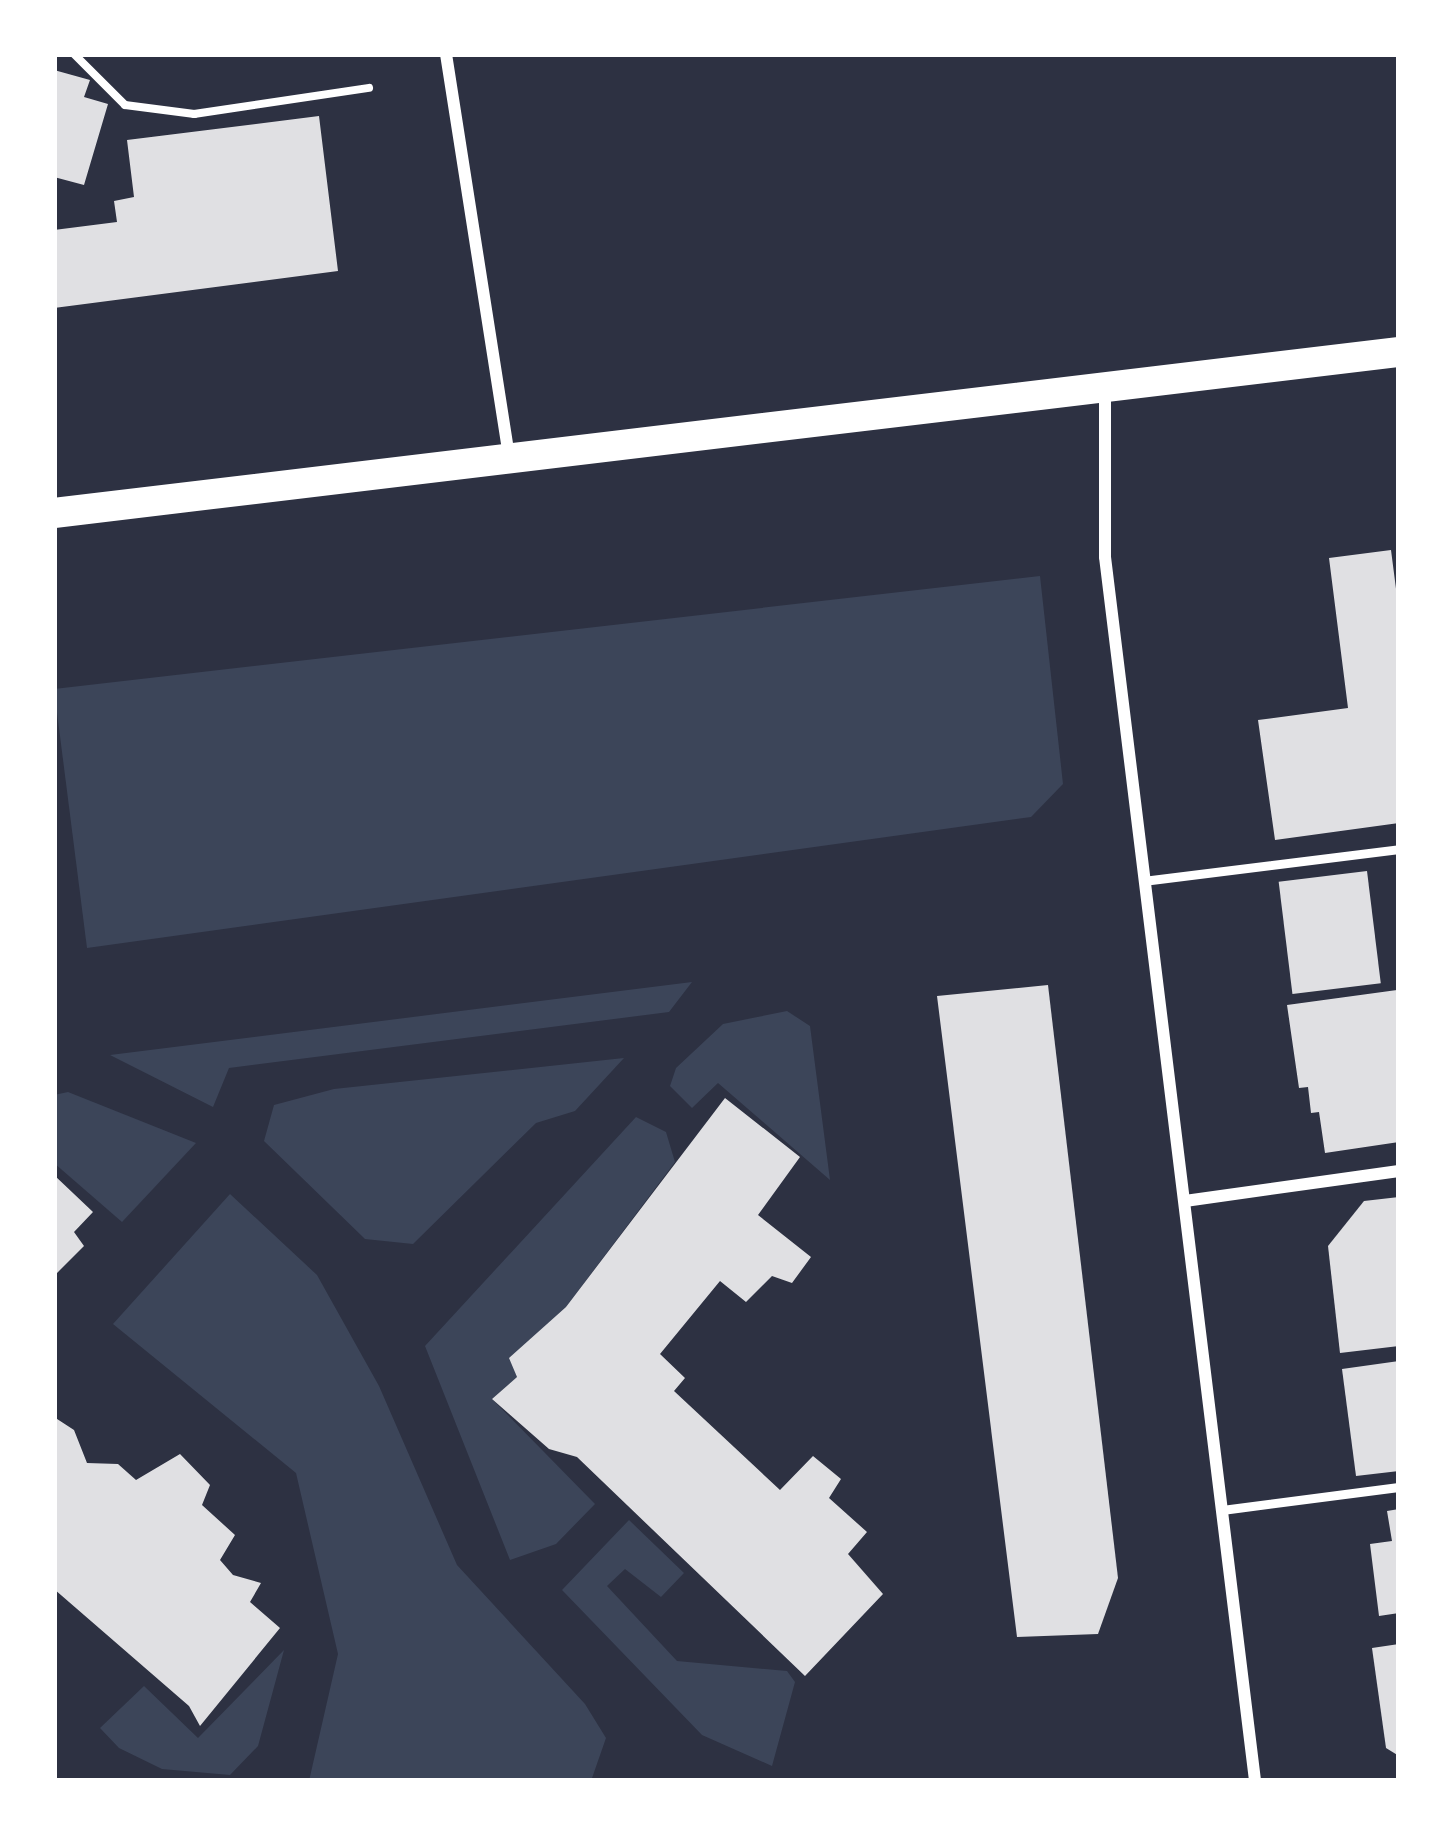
<!DOCTYPE html>
<style>
body{margin:0}
#map{position:relative;width:1453px;height:1835px;overflow:hidden;background:#2d3142;font-family:Spectral,serif}
div>[style]{position:absolute}
.green>*{inset:0;background:#3c4559}
.building>*{inset:0;background:#e0e0e3;transform-origin:0 0}
.path>*{height:8px;margin:-4px;padding:0 4px;transform-origin:4px;border-radius:4px;background:#fff}
.service>*{height:9px;margin:-4.5px;padding:0 4.5px;transform-origin:4.5px;border-radius:4.5px;background:#fff}
.minor>*{height:12px;margin:-6px;padding:0 6px;transform-origin:6px;border-radius:6px;background:#fff}
.primary>*{height:30px;margin:-15px;padding:0 15px;transform-origin:15px;border-radius:15px;background:#fff}
span{translate:-50% -50%;white-space:nowrap;text-align:center;line-height:1.15;-webkit-text-stroke:10px #fff;paint-order:stroke}
.frame{position:absolute;inset:0;border:57px solid #fff;pointer-events:none}
</style>
<div id="map">
<div class="green">
<i style="clip-path:polygon(1040px 576px,1063px 784px,1031px 817px,87px 948px,54px 689px)"></i>
<i style="clip-path:polygon(692px 982px,669px 1012px,229px 1068px,213px 1107px,110px 1055px)"></i>
<i style="clip-path:polygon(787px 1011px,810px 1026px,830px 1180px,718px 1083px,692px 1108px,670px 1086px,676px 1068px,723px 1024px)"></i>
<i style="clip-path:polygon(624px 1058px,575px 1111px,536px 1123px,413px 1244px,365px 1239px,264px 1141px,274px 1105px,334px 1089px)"></i>
<i style="clip-path:polygon(68px 1092px,196px 1143px,122px 1222px,54px 1163px,54px 1095px)"></i>
<i style="clip-path:polygon(636px 1117px,666px 1132px,675px 1162px,566px 1307px,510px 1358px,517px 1377px,492px 1399px,595px 1504px,556px 1544px,510px 1560px,425px 1346px)"></i>
<i style="clip-path:polygon(230px 1194px,317px 1275px,379px 1386px,457px 1565px,585px 1704px,606px 1738px,591px 1781px,309px 1781px,338px 1654px,296px 1473px,113px 1324px)"></i>
<i style="clip-path:polygon(629px 1520px,684px 1573px,661px 1597px,625px 1569px,607px 1586px,677px 1661px,787px 1671px,795px 1682px,772px 1766px,702px 1735px,562px 1590px)"></i>
<i style="clip-path:polygon(284px 1650px,258px 1746px,230px 1775px,162px 1769px,119px 1748px,100px 1728px,144px 1686px,198px 1738px)"></i>
</div>
<div class="building">
<i style="clip-path:polygon(54px 70px,90px 80px,84px 97px,108px 104px,84px 185px,54px 177px)"></i>
<i style="clip-path:polygon(319px 116px,338px 271px,54px 308px,54px 230px,117px 222px,114px 201px,134px 197px,127px 140px)"></i>
<i style="clip-path:polygon(1391px 550px,1399px 612px,1399px 823px,1275px 840px,1258px 720px,1348px 708px,1329px 558px)"></i>
<i style="left:1367px;top:871px;width:113px;height:89px;rotate:83deg"></i>
<i style="clip-path:polygon(1048px 985px,1118px 1578px,1098px 1634px,1017px 1637px,937px 996px)"></i>
<i style="clip-path:polygon(1397px 990px,1399px 1142px,1325px 1153px,1319px 1112px,1311px 1113px,1308px 1087px,1299px 1088px,1287px 1005px)"></i>
<i style="clip-path:polygon(725px 1098px,800px 1157px,758px 1215px,811px 1257px,792px 1283px,772px 1276px,746px 1302px,720px 1281px,660px 1354px,685px 1378px,674px 1391px,780px 1490px,813px 1456px,841px 1479px,829px 1498px,867px 1532px,848px 1554px,883px 1594px,805px 1676px,577px 1457px,549px 1449px,492px 1399px,517px 1377px,509px 1358px,566px 1307px)"></i>
<i style="clip-path:polygon(54px 1175px,93px 1212px,74px 1232px,84px 1246px,54px 1276px)"></i>
<i style="clip-path:polygon(1399px 1197px,1399px 1346px,1340px 1353px,1328px 1246px,1364px 1201px)"></i>
<i style="clip-path:polygon(1399px 1361px,1399px 1471px,1356px 1476px,1342px 1369px)"></i>
<i style="clip-path:polygon(54px 1400px,54px 1417px,74px 1430px,87px 1463px,118px 1464px,136px 1480px,180px 1454px,210px 1485px,202px 1505px,235px 1535px,220px 1560px,233px 1575px,261px 1583px,250px 1602px,280px 1628px,200px 1726px,189px 1706px,54px 1589px)"></i>
<i style="clip-path:polygon(1399px 1509px,1399px 1613px,1379px 1616px,1370px 1544px,1392px 1541px,1387px 1511px)"></i>
<i style="clip-path:polygon(1399px 1644px,1399px 1756px,1386px 1748px,1372px 1648px)"></i>
</div>
<div class="path">
<i style="left:74px;top:54px;width:72px;rotate:45deg"></i>
<i style="left:125px;top:105px;width:70px;rotate:7.4deg"></i>
<i style="left:194px;top:114px;width:177px;rotate:-8.5deg"></i>
</div>
<div class="service">
<i style="left:1143px;top:881px;width:258px;rotate:-7.1deg"></i>
<i style="left:1222px;top:1510px;width:178px;rotate:-7.4deg"></i>
</div>
<div class="minor">
<i style="left:446px;top:54px;width:406px;rotate:81.1deg"></i>
<i style="left:1105px;top:390px;width:167px;rotate:90deg"></i>
<i style="left:1105px;top:557px;width:1233px;rotate:83.01deg"></i>
<i style="left:1185px;top:1201px;width:216px;rotate:-8deg"></i>
</div>
<div class="primary">
<i style="left:54px;top:513px;width:1355px;rotate:-6.83deg"></i>
</div>
<div class="frame"></div>
</div>
